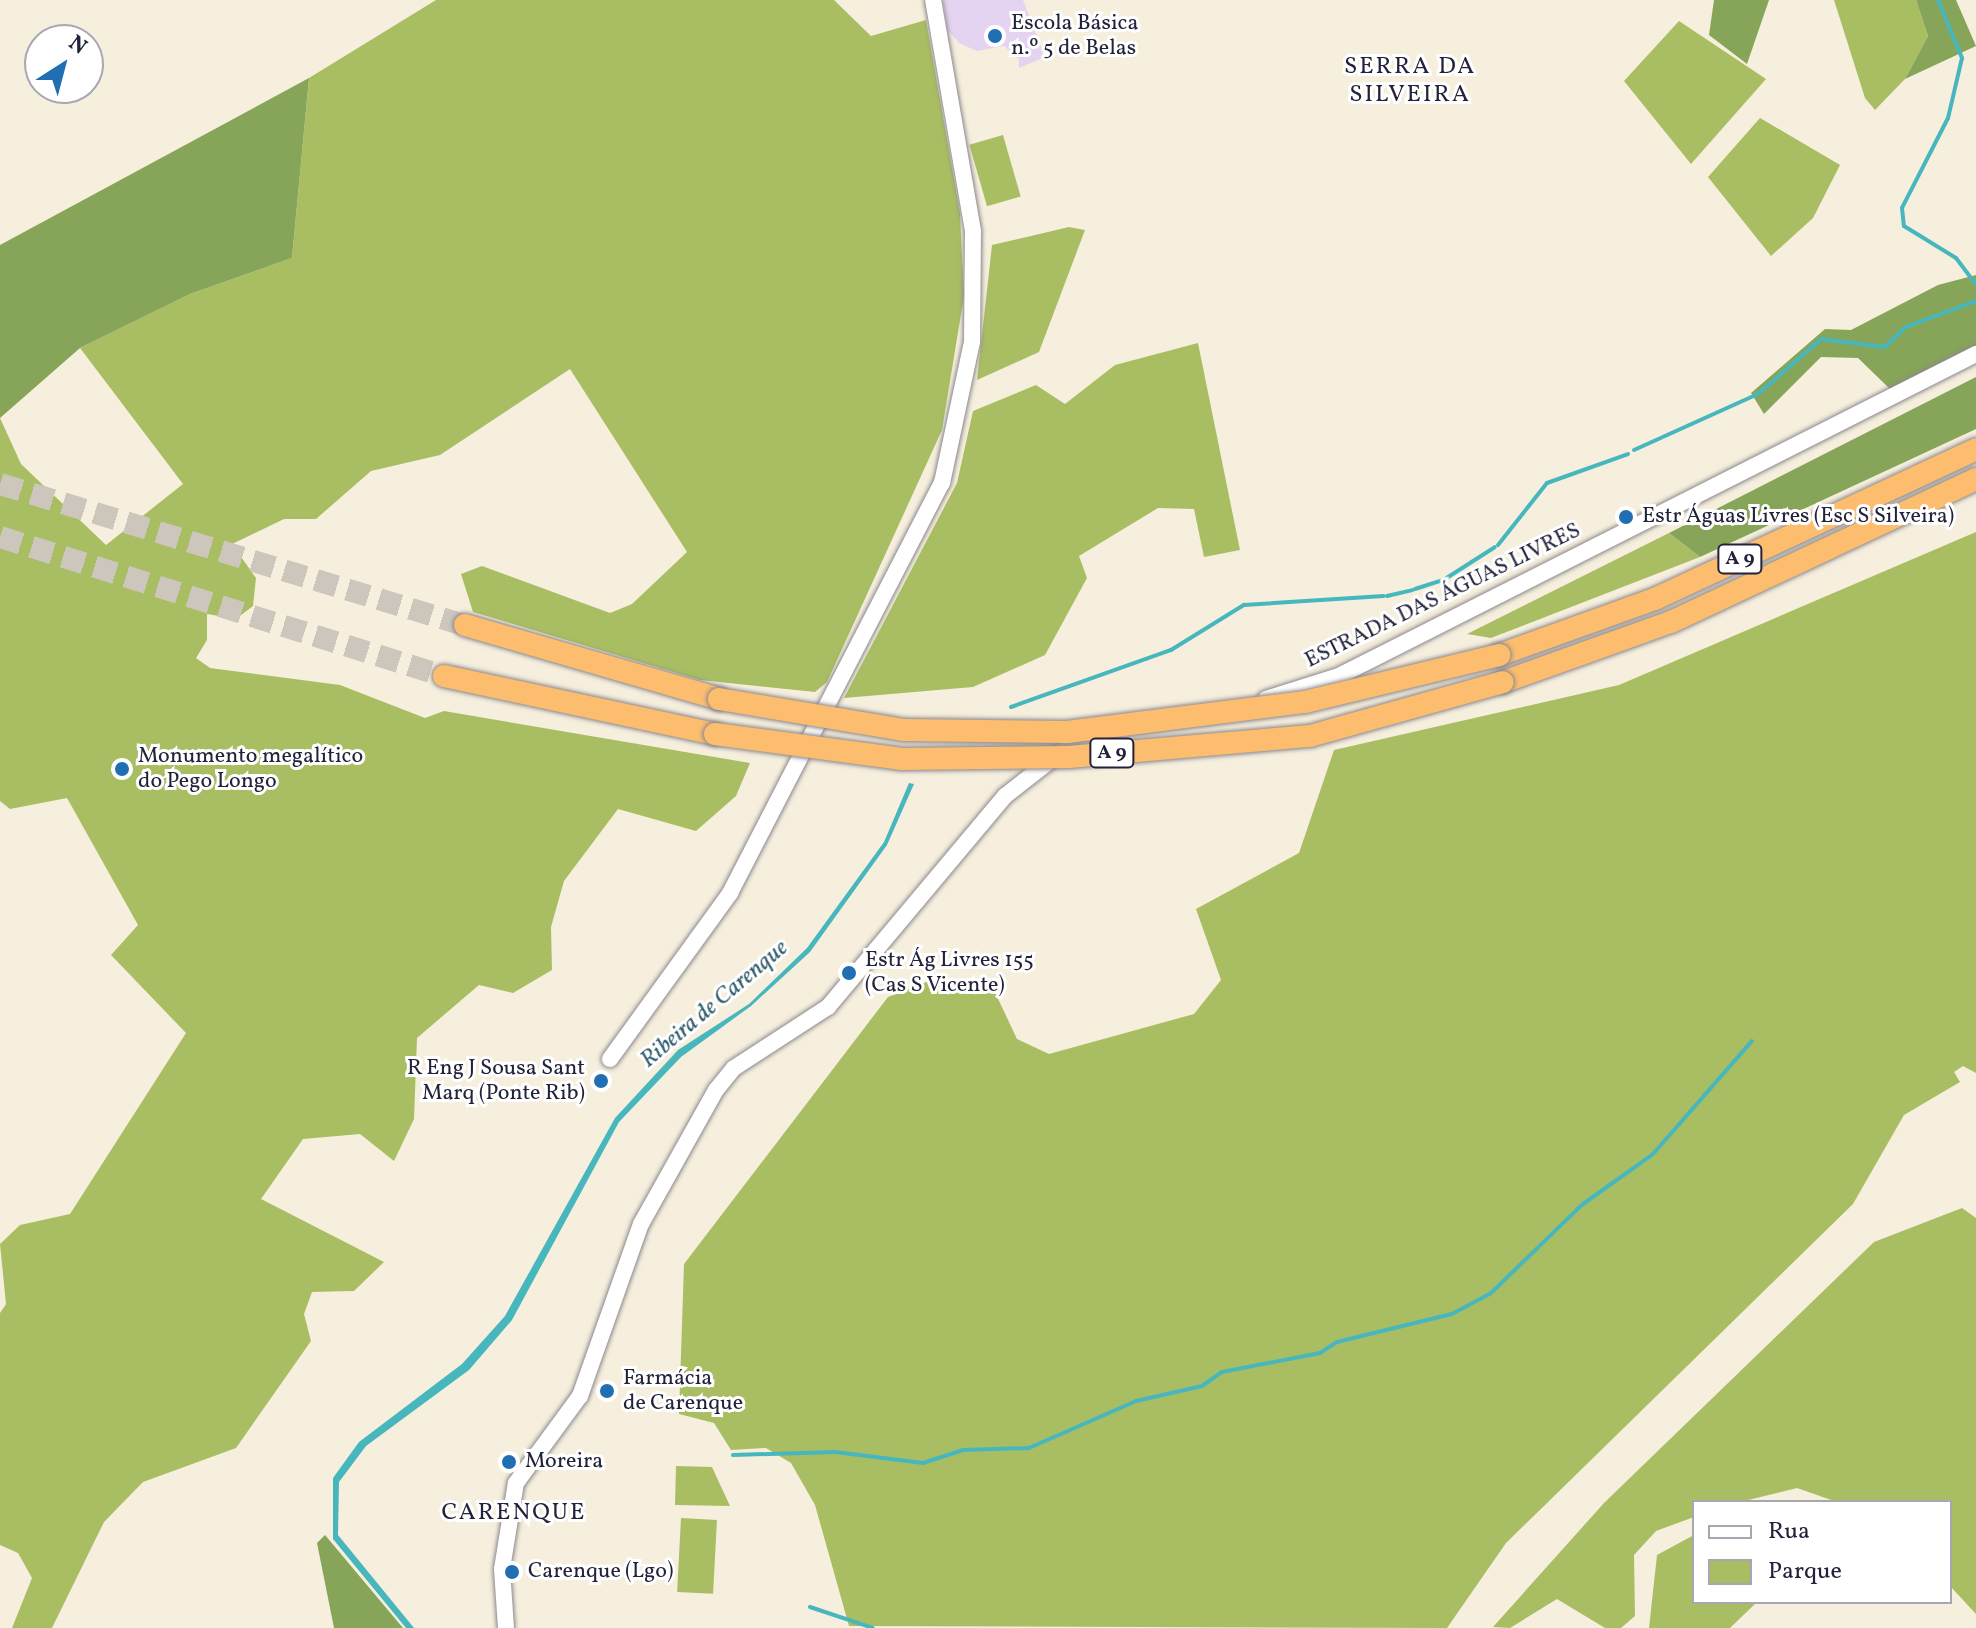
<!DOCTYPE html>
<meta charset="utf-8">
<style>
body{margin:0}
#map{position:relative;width:1976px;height:1628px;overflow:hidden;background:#f6efde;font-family:Vollkorn,serif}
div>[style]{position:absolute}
.built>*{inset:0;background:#e4d3f1}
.green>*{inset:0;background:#a9be62;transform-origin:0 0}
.forest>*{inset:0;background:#86a558}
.water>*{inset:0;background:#47b7bd}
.stream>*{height:4px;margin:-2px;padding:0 2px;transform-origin:2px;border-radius:2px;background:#47b7bd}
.motorway-tunnel>*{height:22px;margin-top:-11px;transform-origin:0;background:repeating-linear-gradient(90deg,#ccc6bd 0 22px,transparent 0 33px)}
.roads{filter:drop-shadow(0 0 2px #8c888c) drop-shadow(0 0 2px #8c888c)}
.tertiary>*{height:16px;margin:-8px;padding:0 8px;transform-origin:8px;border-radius:8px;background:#fff}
.motorway>*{height:22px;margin:-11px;padding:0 11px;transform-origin:11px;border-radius:11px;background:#fcbd6f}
.bridges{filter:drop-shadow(0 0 2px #8c888c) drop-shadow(0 0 2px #8c888c)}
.motorway-bridge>*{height:22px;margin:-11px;padding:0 11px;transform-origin:11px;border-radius:11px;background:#fcbd6f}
.dots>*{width:22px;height:22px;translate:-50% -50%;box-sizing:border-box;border:4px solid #fff;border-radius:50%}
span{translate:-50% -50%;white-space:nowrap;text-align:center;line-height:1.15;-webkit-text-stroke:6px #fff;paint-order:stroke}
.shield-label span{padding:2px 6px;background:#fff;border:2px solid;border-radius:6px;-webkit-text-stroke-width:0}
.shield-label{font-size:20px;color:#22223b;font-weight:700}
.poi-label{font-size:22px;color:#22223b}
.left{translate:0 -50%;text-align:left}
.right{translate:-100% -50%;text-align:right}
.street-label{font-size:22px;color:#22223b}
.neighbourhood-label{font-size:24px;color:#22223b;letter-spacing:2px}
.water-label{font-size:24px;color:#315e6f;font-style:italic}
.legend{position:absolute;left:1692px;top:1500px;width:260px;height:104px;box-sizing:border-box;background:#fff;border:2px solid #a7a7b1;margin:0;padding:10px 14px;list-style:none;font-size:24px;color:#22223b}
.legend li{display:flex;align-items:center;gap:16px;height:40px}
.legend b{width:40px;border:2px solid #a7a7b1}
.north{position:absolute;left:24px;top:24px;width:80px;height:80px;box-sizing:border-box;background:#fff;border:2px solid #a7a7b1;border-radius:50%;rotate:36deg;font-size:22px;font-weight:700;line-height:32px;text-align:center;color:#22223b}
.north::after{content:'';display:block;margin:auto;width:28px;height:36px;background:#1f6fb2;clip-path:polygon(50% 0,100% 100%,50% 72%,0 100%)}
</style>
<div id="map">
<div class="built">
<i style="clip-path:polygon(943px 0,1023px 0,1045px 57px,1019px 68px,1019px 59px,1004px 46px,977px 51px,959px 43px,947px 29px)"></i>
</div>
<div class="green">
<i style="clip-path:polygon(436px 0,834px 0,871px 36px,926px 20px,960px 213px,964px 296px,942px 430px,827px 682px,815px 692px,700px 680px,473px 612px,461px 574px,482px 566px,610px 613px,632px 604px,687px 552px,570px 369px,440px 455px,371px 471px,316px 519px,284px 519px,232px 544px,256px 578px,253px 606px,236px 619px,207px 614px,207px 640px,196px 658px,210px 668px,340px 685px,425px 718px,444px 711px,750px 763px,736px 796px,696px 831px,618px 809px,564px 881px,551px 927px,552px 970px,513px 993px,479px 985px,417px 1038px,414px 1119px,394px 1161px,360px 1134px,303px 1139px,261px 1199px,384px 1262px,354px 1291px,312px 1292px,304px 1314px,311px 1341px,236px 1448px,143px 1482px,104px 1522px,52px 1628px,12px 1628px,32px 1578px,18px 1553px,0 1545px,0 1313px,6px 1304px,0 1244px,20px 1225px,70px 1214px,186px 1033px,111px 955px,138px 925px,67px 798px,10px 809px,0 801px,0 418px,21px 464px,106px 545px,183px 484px,80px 348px,190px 294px,292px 258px,309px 78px)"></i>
<i style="clip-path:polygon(1834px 0,1916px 0,1928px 36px,1905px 79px,1875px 110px,1865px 98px)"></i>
<i style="clip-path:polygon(1679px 21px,1766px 79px,1691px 164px,1624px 81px)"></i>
<i style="clip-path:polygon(1760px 118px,1840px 165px,1813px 218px,1771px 256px,1708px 177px)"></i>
<i style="left:1003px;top:135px;width:64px;height:35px;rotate:74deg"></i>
<i style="clip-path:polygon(1069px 227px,1085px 230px,1039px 352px,977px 380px,992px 245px)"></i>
<i style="clip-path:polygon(1198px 343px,1240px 550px,1204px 557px,1194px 509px,1158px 508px,1079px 556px,1087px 578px,1045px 655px,973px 687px,844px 698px,957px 483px,973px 411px,1036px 385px,1065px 404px,1115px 365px)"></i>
<i style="clip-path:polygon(1976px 532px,1976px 1073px,1963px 1066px,1954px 1072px,1960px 1082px,1904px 1115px,1853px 1204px,1506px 1543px,1447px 1628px,849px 1626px,815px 1505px,791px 1463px,766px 1448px,731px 1450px,714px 1423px,679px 1414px,684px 1264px,888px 997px,932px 980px,993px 988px,1017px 1039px,1049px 1054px,1194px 1014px,1221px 980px,1196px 909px,1299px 853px,1334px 750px,1619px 685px)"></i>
<i style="clip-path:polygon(1669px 533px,1700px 557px,1491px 638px,1467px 634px)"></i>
<i style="clip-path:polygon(1962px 1208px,1976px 1218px,1976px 1614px,1950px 1586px,1950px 1502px,1837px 1502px,1797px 1488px,1740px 1502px,1694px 1502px,1694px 1517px,1656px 1531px,1634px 1555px,1635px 1616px,1621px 1628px,1605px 1628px,1557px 1599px,1510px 1628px,1493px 1627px,1604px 1503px,1874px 1242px)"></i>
<i style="clip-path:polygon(676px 1466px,712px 1467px,730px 1506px,675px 1505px)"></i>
<i style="left:681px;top:1518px;width:36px;height:74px;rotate:3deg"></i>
<i style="clip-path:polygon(1694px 1535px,1694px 1602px,1757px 1602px,1730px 1628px,1649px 1628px,1657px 1555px)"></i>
</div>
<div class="forest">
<i style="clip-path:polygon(1714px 0,1769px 0,1747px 64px,1709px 35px)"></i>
<i style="clip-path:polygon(1916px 0,1956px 0,1976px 46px,1905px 79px,1928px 36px)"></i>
<i style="clip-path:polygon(309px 78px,292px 258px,190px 294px,80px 348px,0 418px,0 245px)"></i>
<i style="clip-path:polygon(1976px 275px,1976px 349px,1890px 389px,1858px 358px,1821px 357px,1764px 414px,1751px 393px,1825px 329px,1851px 330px,1938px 285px)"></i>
<i style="clip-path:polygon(1976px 377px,1976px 429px,1700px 557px,1669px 533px)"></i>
<i style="clip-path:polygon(325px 1535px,403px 1628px,334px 1628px,317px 1543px)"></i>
</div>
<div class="water">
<i style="clip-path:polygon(909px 783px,914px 784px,887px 845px,810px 952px,751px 1006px,681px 1057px,619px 1122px,512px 1320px,469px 1370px,366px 1446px,339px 1482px,338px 1535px,414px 1628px,406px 1628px,333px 1539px,333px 1478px,359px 1442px,462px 1364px,505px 1316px,615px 1118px,678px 1050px,749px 1004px,807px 948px,884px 842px)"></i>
</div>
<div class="stream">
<i style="left:1938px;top:0;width:63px;rotate:67.5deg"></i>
<i style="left:1962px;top:58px;width:62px;rotate:103.1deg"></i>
<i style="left:1948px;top:118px;width:101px;rotate:117.1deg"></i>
<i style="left:1902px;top:208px;width:18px;rotate:84deg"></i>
<i style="left:1904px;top:226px;width:61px;rotate:31.6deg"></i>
<i style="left:1956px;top:258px;width:34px;rotate:53deg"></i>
<i style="left:1634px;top:450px;width:136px;rotate:-24.3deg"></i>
<i style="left:1758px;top:394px;width:84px;rotate:-41.1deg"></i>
<i style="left:1821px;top:339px;width:64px;rotate:7.1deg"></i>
<i style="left:1885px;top:347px;width:29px;rotate:-44deg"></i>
<i style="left:1906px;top:327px;width:75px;rotate:-20.4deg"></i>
<i style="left:1498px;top:545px;width:79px;rotate:-51.7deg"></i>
<i style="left:1547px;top:483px;width:86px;rotate:-19.7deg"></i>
<i style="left:1445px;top:579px;width:59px;rotate:-32.6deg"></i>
<i style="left:1415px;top:589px;width:29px;rotate:-18deg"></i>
<i style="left:1387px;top:596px;width:26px;rotate:-13deg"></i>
<i style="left:1011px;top:707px;width:170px;rotate:-19.6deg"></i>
<i style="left:1171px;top:650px;width:86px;rotate:-31.7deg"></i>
<i style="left:1244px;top:605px;width:140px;rotate:-3.7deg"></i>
<i style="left:733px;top:1455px;width:102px;rotate:-1.7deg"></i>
<i style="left:835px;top:1452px;width:89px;rotate:7.1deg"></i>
<i style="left:923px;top:1463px;width:42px;rotate:-18deg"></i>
<i style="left:963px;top:1450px;width:66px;rotate:-1.7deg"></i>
<i style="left:1029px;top:1448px;width:117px;rotate:-23.7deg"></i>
<i style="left:1136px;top:1401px;width:68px;rotate:-12.8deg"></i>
<i style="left:1202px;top:1386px;width:24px;rotate:-35deg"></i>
<i style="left:1222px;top:1372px;width:100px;rotate:-11deg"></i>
<i style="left:1320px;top:1353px;width:20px;rotate:-33deg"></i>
<i style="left:1337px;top:1342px;width:118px;rotate:-13.7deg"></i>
<i style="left:1452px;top:1314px;width:44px;rotate:-28.3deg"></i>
<i style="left:1491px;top:1293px;width:128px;rotate:-44.1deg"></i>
<i style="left:1583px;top:1204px;width:86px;rotate:-35.5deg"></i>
<i style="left:1653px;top:1154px;width:150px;rotate:-48.8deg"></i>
<i style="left:810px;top:1607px;width:66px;rotate:18.4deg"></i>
</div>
<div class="motorway-tunnel">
<i style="left:0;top:484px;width:486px;rotate:16.9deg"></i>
<i style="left:0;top:537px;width:465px;rotate:17.4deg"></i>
</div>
<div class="roads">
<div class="tertiary">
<i style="left:1266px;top:699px;width:77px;rotate:-17.5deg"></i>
<i style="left:1339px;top:676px;width:714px;rotate:-26.82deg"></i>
<i style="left:610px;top:1059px;width:205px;rotate:-54.1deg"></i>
<i style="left:730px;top:893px;width:462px;rotate:-62.7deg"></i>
<i style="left:942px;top:483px;width:144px;rotate:-78deg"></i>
<i style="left:972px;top:342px;width:111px;rotate:-89.5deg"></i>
<i style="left:973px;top:231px;width:234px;rotate:-99.8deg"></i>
<i style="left:506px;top:1628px;width:59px;rotate:-93.9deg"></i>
<i style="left:502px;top:1569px;width:87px;rotate:-80.8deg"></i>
<i style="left:516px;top:1483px;width:108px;rotate:-53.7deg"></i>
<i style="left:580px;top:1396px;width:182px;rotate:-70.5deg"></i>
<i style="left:641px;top:1224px;width:154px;rotate:-60.8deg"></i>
<i style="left:716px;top:1090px;width:28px;rotate:-51deg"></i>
<i style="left:734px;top:1068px;width:112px;rotate:-33deg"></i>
<i style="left:828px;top:1007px;width:275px;rotate:-50deg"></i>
<i style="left:1005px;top:796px;width:71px;rotate:-38.2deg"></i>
<i style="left:1061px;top:752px;width:46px;rotate:-20.4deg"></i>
</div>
<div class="motorway">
<i style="left:465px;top:625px;width:265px;rotate:16.2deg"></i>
<i style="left:1499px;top:655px;width:168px;rotate:-19.8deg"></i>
<i style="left:1657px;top:598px;width:352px;rotate:-25deg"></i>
<i style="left:444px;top:676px;width:277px;rotate:12.1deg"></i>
<i style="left:1503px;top:682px;width:178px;rotate:-19.7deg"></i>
<i style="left:1671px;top:622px;width:337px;rotate:-25.1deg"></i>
</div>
</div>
<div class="bridges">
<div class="motorway-bridge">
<i style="left:719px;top:699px;width:188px;rotate:9.5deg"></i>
<i style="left:904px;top:730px;width:163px;rotate:0.7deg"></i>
<i style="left:1067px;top:732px;width:240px;rotate:-7.2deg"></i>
<i style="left:1305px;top:702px;width:200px;rotate:-13.6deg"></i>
<i style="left:715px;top:734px;width:189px;rotate:7.6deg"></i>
<i style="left:902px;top:759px;width:167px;rotate:-0.7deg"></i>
<i style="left:1069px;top:757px;width:242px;rotate:-5deg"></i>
<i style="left:1310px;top:736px;width:200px;rotate:-15.6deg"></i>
</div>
</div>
<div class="dots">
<i style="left:995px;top:36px;background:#1f6fb2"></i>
<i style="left:1626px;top:517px;background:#1f6fb2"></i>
<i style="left:122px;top:769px;background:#1f6fb2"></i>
<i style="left:849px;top:973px;background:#1f6fb2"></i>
<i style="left:601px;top:1081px;background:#1f6fb2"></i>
<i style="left:607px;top:1391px;background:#1f6fb2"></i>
<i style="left:509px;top:1462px;background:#1f6fb2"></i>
<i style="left:512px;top:1572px;background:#1f6fb2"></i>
</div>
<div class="shield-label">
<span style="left:1740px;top:559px">A 9</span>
<span style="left:1112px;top:753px">A 9</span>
</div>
<div class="poi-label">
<span class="left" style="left:1011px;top:36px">Escola Básica<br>n.º 5 de Belas</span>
<span class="left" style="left:1642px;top:517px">Estr Águas Livres (Esc S Silveira)</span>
<span class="left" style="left:138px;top:769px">Monumento megalítico<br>do Pego Longo</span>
<span class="left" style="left:865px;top:973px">Estr Ág Livres 155<br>(Cas S Vicente)</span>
<span class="right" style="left:585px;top:1081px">R Eng J Sousa Sant<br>Marq (Ponte Rib)</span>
<span class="left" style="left:623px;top:1391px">Farmácia<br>de Carenque</span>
<span class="left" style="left:525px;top:1462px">Moreira</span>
<span class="left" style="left:528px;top:1572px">Carenque (Lgo)</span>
</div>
<div class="street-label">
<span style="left:1443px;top:596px;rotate:-26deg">ESTRADA DAS ÁGUAS LIVRES</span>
</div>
<div class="neighbourhood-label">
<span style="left:1410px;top:82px">SERRA DA<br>SILVEIRA</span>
<span style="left:514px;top:1514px">CARENQUE</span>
</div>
<div class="water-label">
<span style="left:715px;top:1005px;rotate:-40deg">Ribeira de Carenque</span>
</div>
<ul class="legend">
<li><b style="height:10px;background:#fff"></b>Rua</li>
<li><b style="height:22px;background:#a9be62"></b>Parque</li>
</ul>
<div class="north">N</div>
</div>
